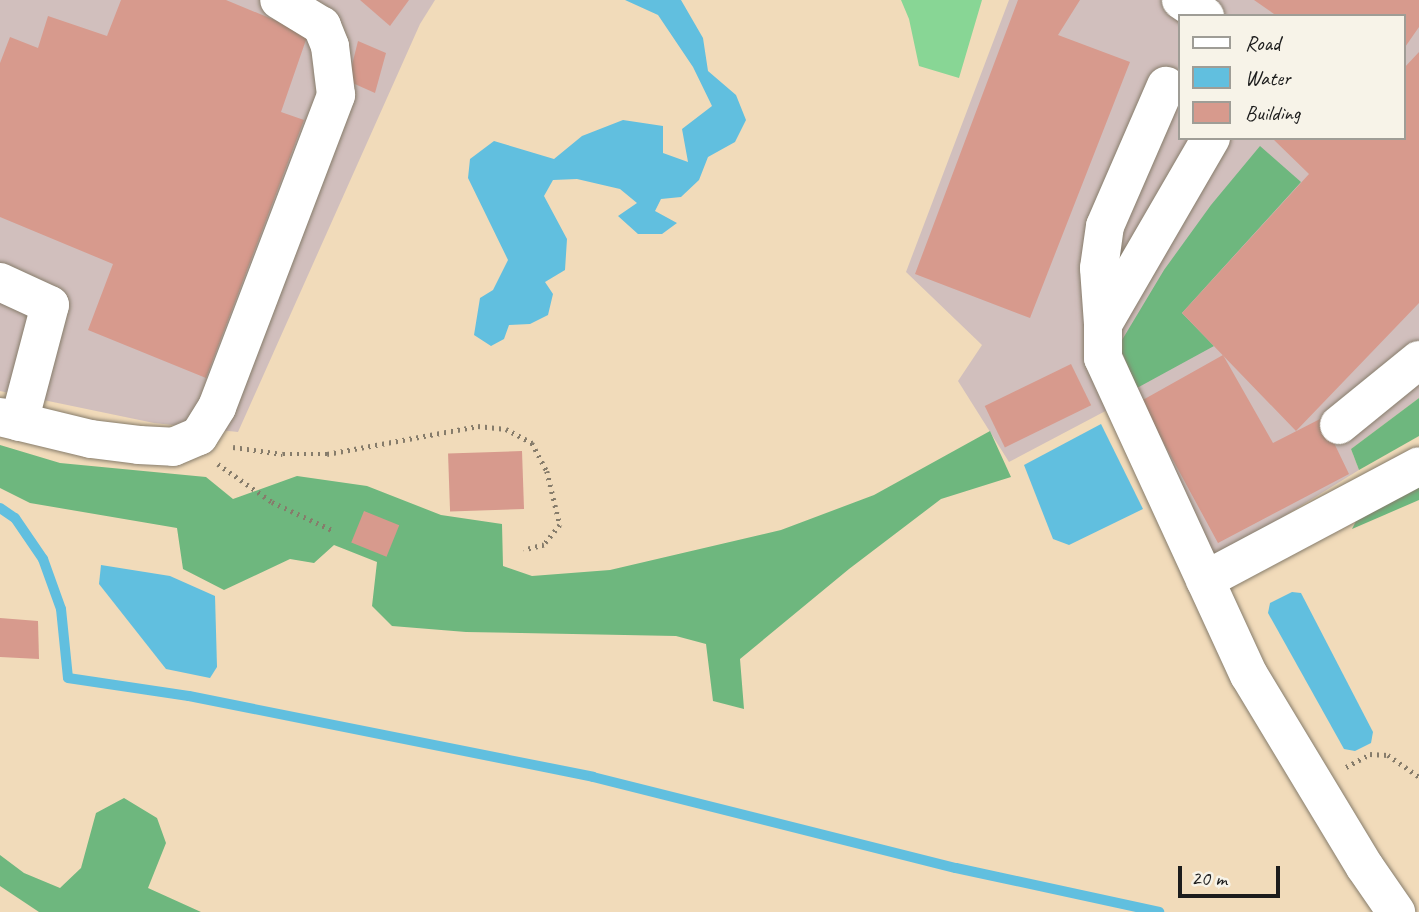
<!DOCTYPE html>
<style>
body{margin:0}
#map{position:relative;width:1419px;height:912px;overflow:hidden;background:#f1dbba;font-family:Caveat,sans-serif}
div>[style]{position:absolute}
.industrial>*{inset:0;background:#d1bfbd}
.green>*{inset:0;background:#88d695}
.forest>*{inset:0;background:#6eb77e}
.water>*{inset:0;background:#61bfdf}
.stream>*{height:10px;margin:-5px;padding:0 5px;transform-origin:5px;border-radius:5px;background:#61bfdf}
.building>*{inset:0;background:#d79a8d;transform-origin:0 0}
.path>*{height:4.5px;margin-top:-2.25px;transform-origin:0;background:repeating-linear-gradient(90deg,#867c6b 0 2px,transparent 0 7px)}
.roads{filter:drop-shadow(0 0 2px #867c6b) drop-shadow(0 0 2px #867c6b)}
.minor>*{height:38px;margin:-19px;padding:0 19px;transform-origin:19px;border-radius:19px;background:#fff}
span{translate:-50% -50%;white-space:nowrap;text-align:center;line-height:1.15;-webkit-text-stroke:5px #f7f3e8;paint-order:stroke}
.legend{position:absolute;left:1178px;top:14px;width:228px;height:126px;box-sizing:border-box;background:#f7f3e8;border:2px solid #9f9d96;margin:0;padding:9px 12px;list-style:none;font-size:21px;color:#1c1c1c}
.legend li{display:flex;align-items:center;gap:14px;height:35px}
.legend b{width:35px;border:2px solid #9f9d96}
.scale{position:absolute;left:1178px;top:866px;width:102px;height:32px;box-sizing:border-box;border:4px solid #1c1c1c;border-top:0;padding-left:9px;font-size:21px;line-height:24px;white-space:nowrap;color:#1c1c1c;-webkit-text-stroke:5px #f7f3e8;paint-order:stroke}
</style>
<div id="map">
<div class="industrial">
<i style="clip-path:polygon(0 0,435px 0,420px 24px,238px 432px,154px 423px,0 391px)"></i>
<i style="clip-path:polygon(evenodd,1009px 0,1419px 0,1419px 398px,1351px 449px,1359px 470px,1213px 560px,1132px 397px,1009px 462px,958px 381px,982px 345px,906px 272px,1009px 0,1179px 16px,1403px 16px,1403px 138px,1179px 138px,1179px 16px)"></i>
</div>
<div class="green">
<i style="clip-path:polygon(901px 0,982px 0,959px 78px,919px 66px,909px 19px)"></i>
</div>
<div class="forest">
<i style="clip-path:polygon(1260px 146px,1301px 182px,1182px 313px,1214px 346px,1137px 388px,1119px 345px,1164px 270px,1211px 205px)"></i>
<i style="clip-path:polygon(1419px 398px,1419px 436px,1359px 470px,1351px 449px)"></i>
<i style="clip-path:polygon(990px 431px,1011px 477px,941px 499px,849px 569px,740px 659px,744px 709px,713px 701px,706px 644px,676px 636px,466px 632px,392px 626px,372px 606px,377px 562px,334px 545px,314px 563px,290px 559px,224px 590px,183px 569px,177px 528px,30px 503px,0 488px,0 445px,60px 463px,206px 477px,233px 499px,297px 476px,367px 486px,441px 515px,502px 524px,503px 566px,532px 576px,610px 570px,781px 530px,874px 495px)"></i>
<i style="clip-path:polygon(1419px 487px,1419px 500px,1352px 529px,1356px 521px)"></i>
<i style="clip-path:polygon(124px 798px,157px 818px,166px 843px,148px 888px,201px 912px,39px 912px,0 886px,0 855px,24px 873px,60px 888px,81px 868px,96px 813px)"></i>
</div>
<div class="water">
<i style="clip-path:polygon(625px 0,681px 0,703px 38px,708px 71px,736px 95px,746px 120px,735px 142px,708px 157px,699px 180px,681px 197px,661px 199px,655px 211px,677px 223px,662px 234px,638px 234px,618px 216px,637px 203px,620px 189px,577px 179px,553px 180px,544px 196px,567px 239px,565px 270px,545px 282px,553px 294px,548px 315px,530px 324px,509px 325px,504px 339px,491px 346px,474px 335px,480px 298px,493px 290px,508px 260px,468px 178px,470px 159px,494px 141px,554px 159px,582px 136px,623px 120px,663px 126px,663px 153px,688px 162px,682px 129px,712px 106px,693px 67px,658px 15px)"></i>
<i style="clip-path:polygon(1101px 424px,1143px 509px,1069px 545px,1053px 539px,1024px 465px)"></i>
<i style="clip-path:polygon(101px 565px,170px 576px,215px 596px,217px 667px,210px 678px,166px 669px,99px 584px)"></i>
<i style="clip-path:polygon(1292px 592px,1301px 593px,1373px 732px,1371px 743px,1355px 751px,1344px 749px,1268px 613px,1270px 603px)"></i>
</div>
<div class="stream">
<i style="left:0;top:508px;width:18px;rotate:34deg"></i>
<i style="left:15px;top:518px;width:50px;rotate:55.7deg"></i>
<i style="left:43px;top:559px;width:53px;rotate:70.2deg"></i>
<i style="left:61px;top:609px;width:69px;rotate:84.2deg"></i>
<i style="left:68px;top:678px;width:122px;rotate:8.5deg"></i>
<i style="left:189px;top:696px;width:412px;rotate:11.3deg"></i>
<i style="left:593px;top:777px;width:374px;rotate:14.1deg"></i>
<i style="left:956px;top:868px;width:208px;rotate:12.2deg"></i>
</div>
<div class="building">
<i style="clip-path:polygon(121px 0,226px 0,308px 34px,281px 112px,304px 120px,206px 378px,88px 330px,113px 264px,0 217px,0 63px,10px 37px,38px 48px,48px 16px,107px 36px)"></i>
<i style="clip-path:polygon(360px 0,409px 0,390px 26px)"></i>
<i style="clip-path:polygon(1018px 0,1080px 0,1058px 35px,1130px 62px,1030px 318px,915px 274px)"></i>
<i style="clip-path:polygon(1254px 0,1419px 0,1419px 27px,1403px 50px,1403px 16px,1277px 16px)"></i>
<i style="clip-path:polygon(358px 41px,386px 53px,375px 93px,348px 81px)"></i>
<i style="clip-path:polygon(1419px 52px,1419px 303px,1296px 431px,1182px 313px,1309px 174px,1272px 138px,1403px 138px,1403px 69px)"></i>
<i style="clip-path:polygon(1223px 355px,1273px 443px,1322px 418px,1349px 474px,1218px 543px,1141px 401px)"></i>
<i style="left:1071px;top:364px;width:46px;height:96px;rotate:64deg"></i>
<i style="left:522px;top:451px;width:58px;height:74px;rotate:88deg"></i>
<i style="left:364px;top:511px;width:38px;height:34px;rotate:22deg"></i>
<i style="clip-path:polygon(0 618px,38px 621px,39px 659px,0 657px)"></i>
</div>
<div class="path">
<i style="left:233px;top:447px;width:50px;rotate:8deg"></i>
<i style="left:283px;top:454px;width:44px"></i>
<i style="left:327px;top:454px;width:154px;rotate:-10.5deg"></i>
<i style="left:478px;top:426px;width:28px;rotate:6deg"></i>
<i style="left:506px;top:429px;width:30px;rotate:28deg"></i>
<i style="left:532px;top:443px;width:32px;rotate:62deg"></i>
<i style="left:547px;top:471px;width:56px;rotate:76.5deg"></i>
<i style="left:560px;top:525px;width:26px;rotate:129deg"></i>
<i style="left:544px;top:545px;width:21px;rotate:166deg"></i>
<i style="left:218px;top:464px;width:66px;rotate:35.1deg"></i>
<i style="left:272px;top:502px;width:66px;rotate:25deg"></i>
<i style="left:1346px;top:767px;width:27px;rotate:-28deg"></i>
<i style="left:1370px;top:754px;width:18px;rotate:3deg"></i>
<i style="left:1388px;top:755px;width:38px;rotate:35deg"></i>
</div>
<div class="roads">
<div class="minor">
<i style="left:1181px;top:0;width:29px;rotate:34deg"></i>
<i style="left:1211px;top:138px;width:215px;rotate:120.1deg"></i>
<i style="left:1103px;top:324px;width:34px;rotate:90deg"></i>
<i style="left:1103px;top:358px;width:349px;rotate:65.3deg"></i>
<i style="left:1249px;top:675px;width:224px;rotate:58.9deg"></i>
<i style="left:1365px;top:867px;width:55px;rotate:55.4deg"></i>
<i style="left:0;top:282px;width:55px;rotate:24.7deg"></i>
<i style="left:50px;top:305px;width:121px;rotate:104.8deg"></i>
<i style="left:1103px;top:324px;width:56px;rotate:-94.1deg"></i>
<i style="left:1099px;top:268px;width:42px;rotate:-81.9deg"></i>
<i style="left:1105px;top:226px;width:153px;rotate:-66.5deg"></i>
<i style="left:0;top:417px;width:94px;rotate:13.6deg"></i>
<i style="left:91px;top:439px;width:48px;rotate:7.1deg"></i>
<i style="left:139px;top:445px;width:34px;rotate:3deg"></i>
<i style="left:173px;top:447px;width:28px;rotate:-23deg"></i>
<i style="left:199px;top:436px;width:34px;rotate:-58deg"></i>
<i style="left:217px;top:407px;width:334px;rotate:-69.1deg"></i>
<i style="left:336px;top:95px;width:49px;rotate:-97deg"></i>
<i style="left:330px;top:46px;width:22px;rotate:-112deg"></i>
<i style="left:322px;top:26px;width:50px;rotate:-148.8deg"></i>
<i style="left:1339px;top:425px;width:103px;rotate:-39.1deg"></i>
<i style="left:1205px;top:580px;width:242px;rotate:-28deg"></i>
</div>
</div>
<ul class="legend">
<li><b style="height:9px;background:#fff"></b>Road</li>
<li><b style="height:19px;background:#61bfdf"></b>Water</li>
<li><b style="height:19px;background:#d79a8d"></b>Building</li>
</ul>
<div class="scale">20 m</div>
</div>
